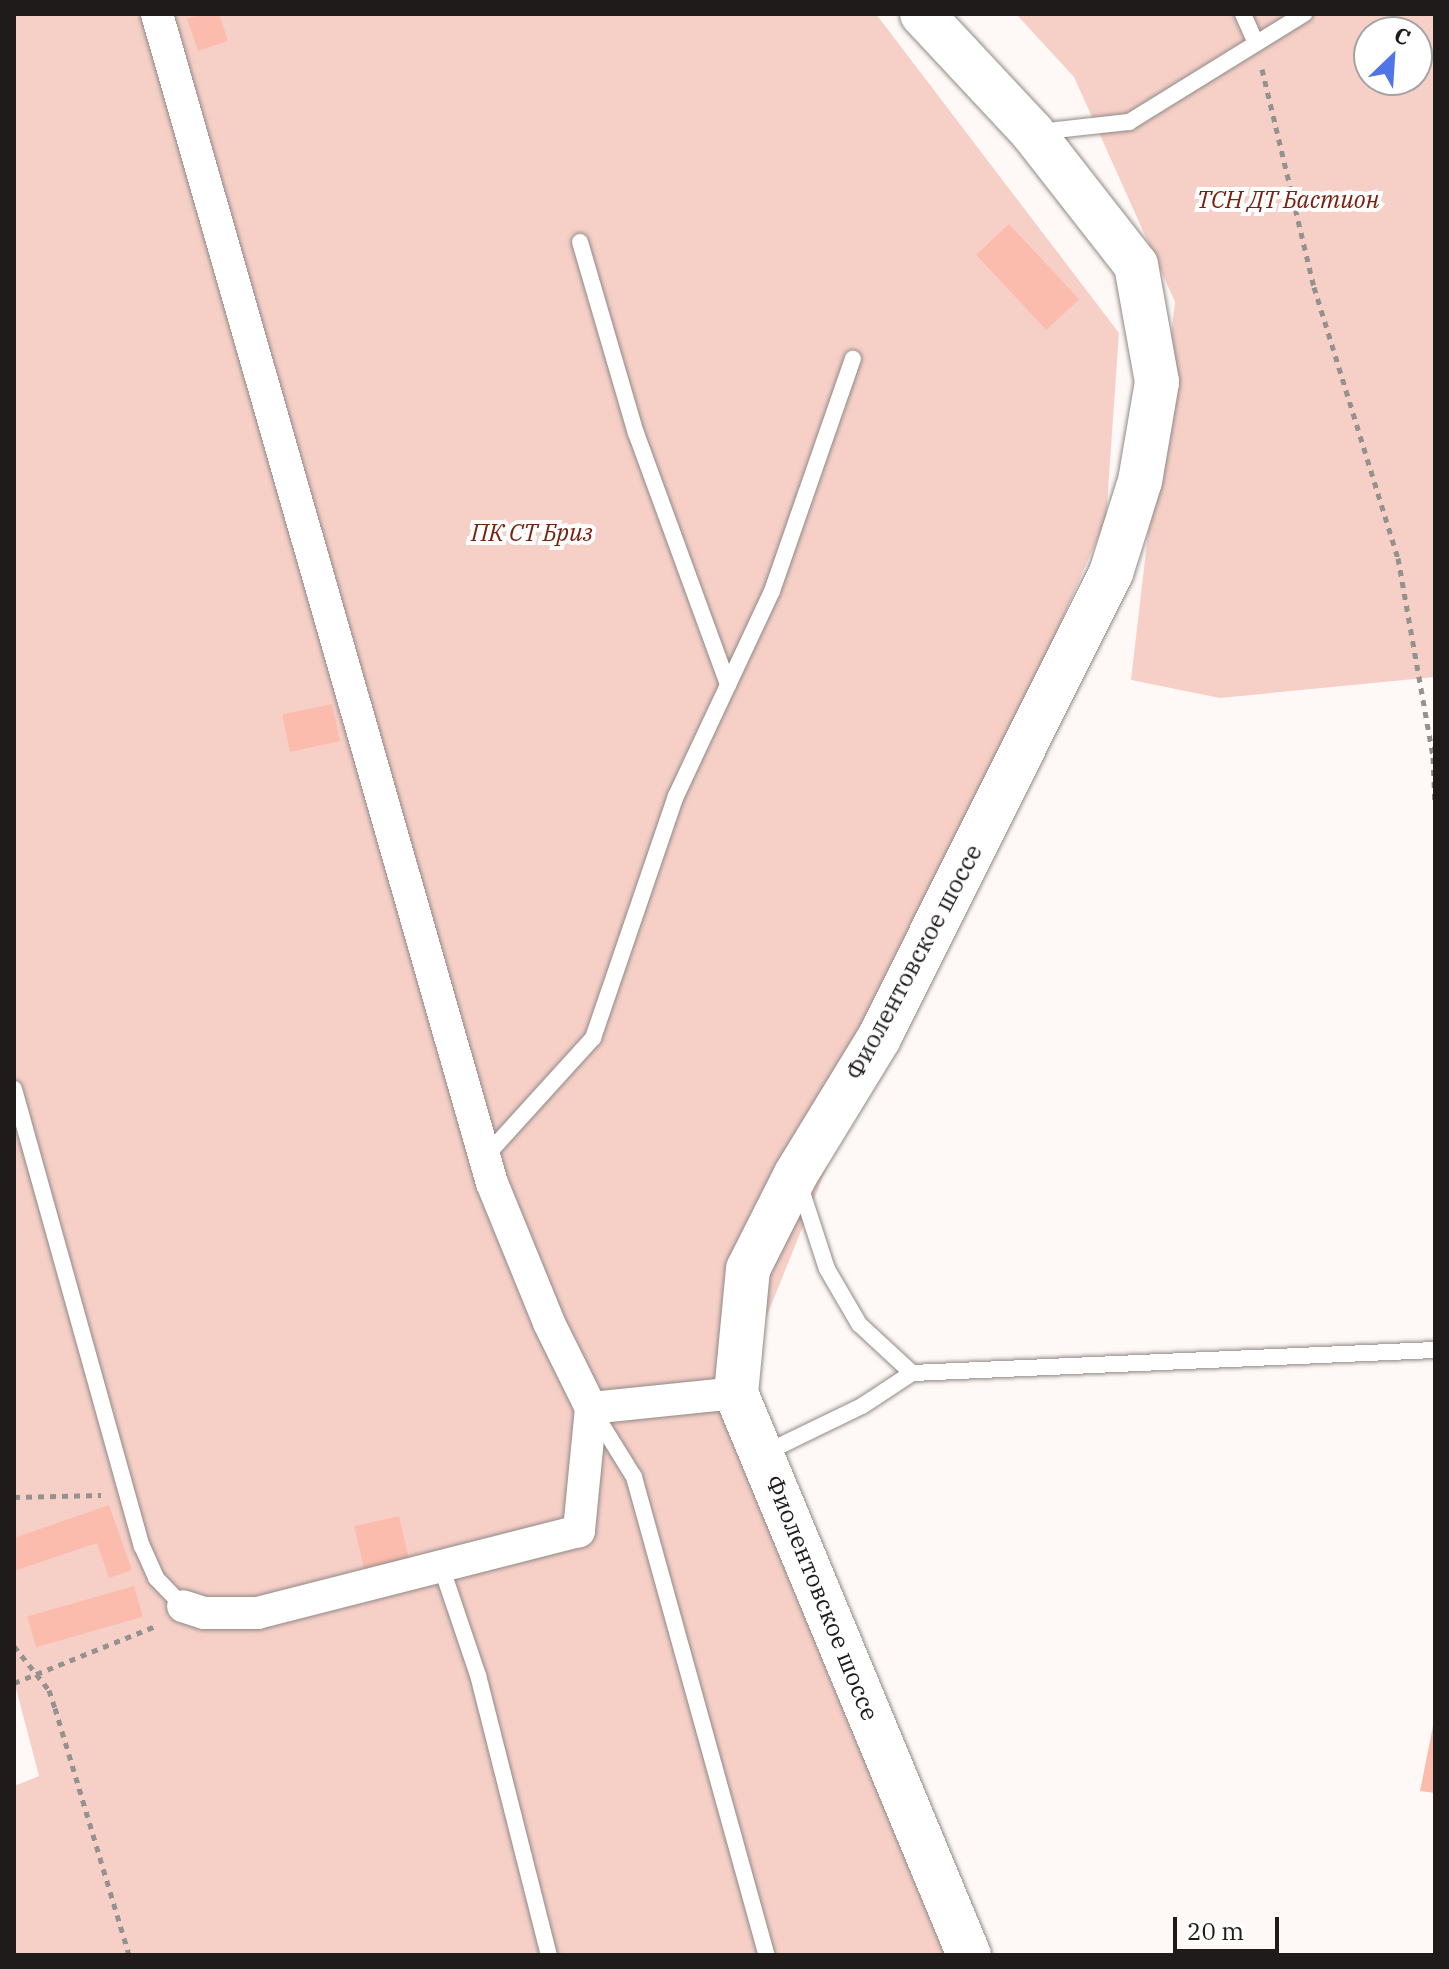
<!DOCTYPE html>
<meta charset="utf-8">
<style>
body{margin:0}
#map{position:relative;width:1449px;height:1969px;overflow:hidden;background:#fef9f7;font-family:"IBM Plex Serif",serif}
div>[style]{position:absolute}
.green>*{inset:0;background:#f6d0c7}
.building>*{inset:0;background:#fbbcad;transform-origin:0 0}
.path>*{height:5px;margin-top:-2.5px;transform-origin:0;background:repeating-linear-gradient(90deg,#95918f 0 6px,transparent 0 12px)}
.roads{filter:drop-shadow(0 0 2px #918987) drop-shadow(0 0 2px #918987)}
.lane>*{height:16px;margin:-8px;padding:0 8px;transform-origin:8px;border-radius:8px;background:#fff}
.street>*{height:32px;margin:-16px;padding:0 16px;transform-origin:16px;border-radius:16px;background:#fff}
.secondary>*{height:44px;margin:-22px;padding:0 22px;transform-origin:22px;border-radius:22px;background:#fff}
span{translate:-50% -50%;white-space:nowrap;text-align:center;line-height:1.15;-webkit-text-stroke:8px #fff;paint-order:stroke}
.park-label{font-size:24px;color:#7a200e;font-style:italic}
.street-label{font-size:24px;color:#1e1b1a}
.frame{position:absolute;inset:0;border:16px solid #1e1b1a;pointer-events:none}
.north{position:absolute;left:1353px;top:16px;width:80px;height:80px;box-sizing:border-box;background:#fff;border:2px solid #a5a4a3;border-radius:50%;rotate:25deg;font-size:22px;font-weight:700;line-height:32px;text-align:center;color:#1e1b1a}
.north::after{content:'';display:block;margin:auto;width:28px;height:36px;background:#4f75e9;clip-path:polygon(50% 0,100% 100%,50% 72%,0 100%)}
.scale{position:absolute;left:1173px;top:1917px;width:106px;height:36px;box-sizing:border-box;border:4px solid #1e1b1a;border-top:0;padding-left:10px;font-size:24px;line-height:28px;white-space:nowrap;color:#1e1b1a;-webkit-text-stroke:6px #fff;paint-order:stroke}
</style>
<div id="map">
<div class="green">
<i style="clip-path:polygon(14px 14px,876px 14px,1119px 333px,1106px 519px,879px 1038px,736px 1392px,946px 1955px,14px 1955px,14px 1786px,39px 1776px,14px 1681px)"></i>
<i style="clip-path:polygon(evenodd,1016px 14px,1435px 14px,1435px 677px,1220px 698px,1131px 680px,1175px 302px,1074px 77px,1016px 14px,1369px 32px,1417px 32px,1417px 80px,1369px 80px,1369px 32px)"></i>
</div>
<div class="building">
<i style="clip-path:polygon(202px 14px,219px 14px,228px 41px,198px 51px,187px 19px)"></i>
<i style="left:1009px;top:224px;width:103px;height:45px;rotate:47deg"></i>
<i style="left:332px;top:704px;width:38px;height:51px;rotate:78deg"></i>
<i style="clip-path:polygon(109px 1505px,132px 1570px,109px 1578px,97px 1543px,14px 1571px,14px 1538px)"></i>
<i style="left:399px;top:1516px;width:44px;height:46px;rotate:77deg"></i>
<i style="left:134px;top:1586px;width:32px;height:111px;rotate:74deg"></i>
<i style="clip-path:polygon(1435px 1716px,1435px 1793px,1420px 1791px)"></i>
</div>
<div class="path">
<i style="left:1262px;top:69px;width:224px;rotate:76.6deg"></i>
<i style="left:1314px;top:287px;width:284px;rotate:72.8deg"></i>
<i style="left:1398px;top:558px;width:202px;rotate:80deg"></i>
<i style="left:1433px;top:757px;width:47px;rotate:87.6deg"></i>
<i style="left:14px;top:1497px;width:87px;rotate:-1.3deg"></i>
<i style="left:14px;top:1646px;width:56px;rotate:51.5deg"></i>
<i style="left:49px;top:1690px;width:19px;rotate:72deg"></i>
<i style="left:55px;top:1708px;width:258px;rotate:73.3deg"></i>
<i style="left:14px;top:1683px;width:155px;rotate:-21.9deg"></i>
</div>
<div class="roads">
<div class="lane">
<i style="left:1243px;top:14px;width:30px;rotate:66deg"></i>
<i style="left:1038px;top:132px;width:92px;rotate:-6.3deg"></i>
<i style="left:1129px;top:122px;width:206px;rotate:-31.7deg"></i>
<i style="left:580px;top:242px;width:199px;rotate:73.7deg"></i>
<i style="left:636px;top:433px;width:268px;rotate:69.9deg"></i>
<i style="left:14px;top:1089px;width:475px;rotate:74.4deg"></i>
<i style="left:142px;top:1546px;width:35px;rotate:66deg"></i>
<i style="left:156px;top:1578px;width:39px;rotate:46deg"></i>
<i style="left:485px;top:1157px;width:161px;rotate:-47.8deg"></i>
<i style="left:593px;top:1038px;width:256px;rotate:-71.1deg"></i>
<i style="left:676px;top:796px;width:226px;rotate:-64.9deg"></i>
<i style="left:772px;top:591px;width:246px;rotate:-70.8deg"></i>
<i style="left:799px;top:1183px;width:90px;rotate:72deg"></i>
<i style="left:827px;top:1269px;width:64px;rotate:59.8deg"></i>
<i style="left:859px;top:1324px;width:72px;rotate:42.8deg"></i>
<i style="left:595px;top:1414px;width:74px;rotate:58.2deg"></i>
<i style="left:634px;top:1477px;width:496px;rotate:74.5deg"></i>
<i style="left:765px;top:1453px;width:108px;rotate:-25.9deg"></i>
<i style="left:862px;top:1406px;width:60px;rotate:-33.4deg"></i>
<i style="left:912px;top:1373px;width:524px;rotate:-2.52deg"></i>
<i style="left:441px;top:1566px;width:115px;rotate:71.3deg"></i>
<i style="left:478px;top:1675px;width:289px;rotate:75.8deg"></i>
</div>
<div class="street">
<i style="left:157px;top:14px;width:1216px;rotate:74.01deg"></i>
<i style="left:492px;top:1183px;width:151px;rotate:67.8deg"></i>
<i style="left:549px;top:1323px;width:95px;rotate:63.7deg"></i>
<i style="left:591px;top:1408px;width:124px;rotate:95.6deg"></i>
<i style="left:579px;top:1531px;width:331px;rotate:165.7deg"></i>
<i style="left:258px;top:1613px;width:54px;rotate:180deg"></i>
<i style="left:204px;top:1613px;width:22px;rotate:-162deg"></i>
<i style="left:591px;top:1408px;width:146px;rotate:-5.9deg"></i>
</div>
<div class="secondary">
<i style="left:922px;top:14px;width:161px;rotate:47deg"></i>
<i style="left:1032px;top:132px;width:169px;rotate:52deg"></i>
<i style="left:1136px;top:265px;width:119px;rotate:79.8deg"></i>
<i style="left:1157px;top:382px;width:100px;rotate:99.7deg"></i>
<i style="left:1140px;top:481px;width:96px;rotate:107.5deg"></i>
<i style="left:1111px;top:573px;width:520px;rotate:116.52deg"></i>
<i style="left:879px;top:1038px;width:159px;rotate:121.4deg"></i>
<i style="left:796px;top:1174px;width:106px;rotate:116.8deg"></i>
<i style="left:748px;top:1269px;width:125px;rotate:95.5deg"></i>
<i style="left:736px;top:1393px;width:608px;rotate:67.48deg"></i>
</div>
</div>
<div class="park-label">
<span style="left:1288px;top:200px">ТСН ДТ Бастион</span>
<span style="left:532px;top:533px">ПК СТ Бриз</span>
</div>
<div class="street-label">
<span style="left:914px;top:962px;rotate:-62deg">Фиолентовское шоссе</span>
<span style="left:822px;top:1598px;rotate:68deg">Фиолентовское шоссе</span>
</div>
<div class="frame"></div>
<div class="north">С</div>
<div class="scale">20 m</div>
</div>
